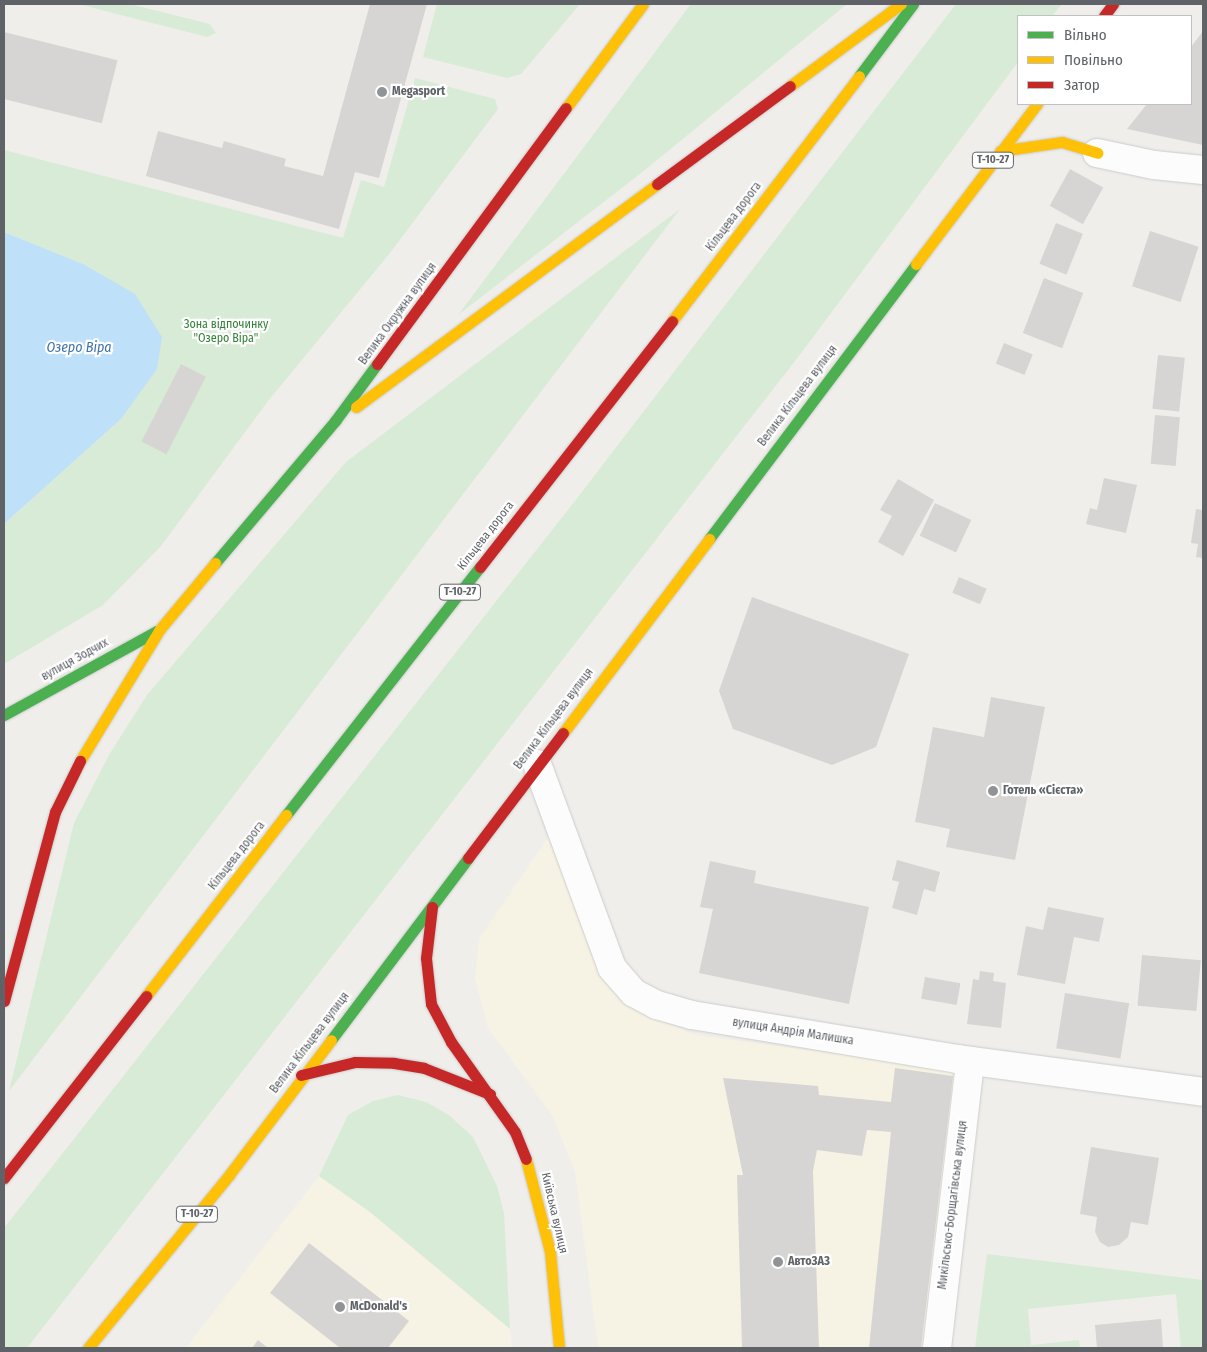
<!DOCTYPE html>
<meta charset="utf-8">
<style>
body{margin:0}
#map{position:relative;width:1207px;height:1352px;overflow:hidden;background:#efeeea;font-family:"Fira Sans Condensed",sans-serif}
div>[style]{position:absolute}
.commercial>*{inset:0;background:#f7f3e4}
.green>*{inset:0;background:#d8ebd6}
.water>*{inset:0;background:#bfe0f9}
.building>*{inset:0;background:#d6d5d3;transform-origin:0 0}
.roads{filter:drop-shadow(0 0 1px #cbcccc) drop-shadow(0 0 1px #cbcccc)}
.street>*{height:28px;margin:-14px;padding:0 14px;transform-origin:14px;border-radius:14px;background:#fdfcfc}
.fast>*{height:11px;margin:-5.5px;padding:0 5.5px;transform-origin:5.5px;border-radius:5.5px;background:#4caf50}
.slow>*{height:11px;margin:-5.5px;padding:0 5.5px;transform-origin:5.5px;border-radius:5.5px;background:#ffc107}
.jam>*{height:11px;margin:-5.5px;padding:0 5.5px;transform-origin:5.5px;border-radius:5.5px;background:#c62828}
.dots>*{width:14px;height:14px;translate:-50% -50%;box-sizing:border-box;border:2px solid #fff;border-radius:50%}
span{translate:-50% -50%;white-space:nowrap;text-align:center;line-height:1.15;-webkit-text-stroke:4.5px #fff;paint-order:stroke}
.shield-label span{padding:1px 4px;background:#fff;border:1px solid;border-radius:4px;-webkit-text-stroke-width:0}
.shield-label{font-size:11px;color:#5f6368;font-weight:700}
.poi-label{font-size:12px;color:#5f6368;font-weight:700}
.left{translate:0 -50%;text-align:left}
.street-label{font-size:12px;color:#5f6368}
.park-label{font-size:12px;color:#348238}
.water-label{font-size:14px;color:#4174aa;font-style:italic}
.frame{position:absolute;inset:0;border:5px solid #5f6368;pointer-events:none}
.legend{position:absolute;left:1017px;top:15px;width:175px;height:90px;box-sizing:border-box;background:#fff;border:1px solid #bfc1c3;margin:0;padding:6px 9px;list-style:none;font-size:15px;color:#5f6368}
.legend li{display:flex;align-items:center;gap:10px;height:25px}
.legend b{width:25px;border:1px solid #bfc1c3}
</style>
<div id="map">
<div class="commercial">
<i style="clip-path:polygon(555px 827px,607px 982px,626px 1005px,695px 1035px,960px 1071px,926px 1348px,598px 1348px,575px 1171px,552px 1115px,488px 1028px,475px 979px,479px 939px)"></i>
<i style="clip-path:polygon(319px 1176px,370px 1212px,510px 1329px,512px 1348px,186px 1348px)"></i>
</div>
<div class="green">
<i style="clip-path:polygon(78px 4px,130px 4px,210px 24px,216px 33px,207px 37px)"></i>
<i style="clip-path:polygon(437px 4px,580px 4px,521px 74px,507px 78px,423px 57px)"></i>
<i style="clip-path:polygon(691px 4px,847px 4px,645px 170px,458px 315px)"></i>
<i style="clip-path:polygon(956px 4px,1062px 4px,1052px 16px,1018px 16px,1018px 62px,802px 352px,27px 1348px,4px 1348px,4px 1228px,578px 497px)"></i>
<i style="clip-path:polygon(415px 78px,495px 99px,498px 109px,390px 253px,268px 401px,161px 546px,103px 605px,4px 664px,4px 524px,121px 419px,83px 264px,4px 232px,4px 150px,343px 238px,361px 180px,384px 187px)"></i>
<i style="clip-path:polygon(680px 209px,9px 1091px,74px 823px,109px 755px,147px 695px,346px 462px)"></i>
<i style="clip-path:polygon(398px 1095px,426px 1102px,449px 1115px,473px 1137px,497px 1186px,504px 1213px,510px 1329px,370px 1212px,319px 1176px,348px 1115px,373px 1101px)"></i>
<i style="clip-path:polygon(987px 1254px,1203px 1280px,1203px 1348px,1181px 1348px,1176px 1294px,1028px 1309px,1031px 1345px,1079px 1340px,1080px 1348px,975px 1348px)"></i>
</div>
<div class="water">
<i style="clip-path:polygon(4px 232px,83px 264px,135px 294px,162px 337px,157px 369px,121px 419px,4px 524px)"></i>
</div>
<div class="building">
<i style="clip-path:polygon(370px 4px,427px 4px,379px 178px,355px 172px,339px 229px,146px 176px,158px 131px,222px 148px,224px 141px,286px 159px,284px 166px,323px 176px)"></i>
<i style="clip-path:polygon(1203px 31px,1203px 145px,1127px 129px,1147px 104px,1191px 104px,1191px 47px)"></i>
<i style="left:4px;top:32px;width:117px;height:65px;rotate:14deg"></i>
<i style="left:1070px;top:169px;width:38px;height:42px;rotate:29deg"></i>
<i style="left:1056px;top:223px;width:29px;height:44px;rotate:22deg"></i>
<i style="left:1150px;top:231px;width:51px;height:58px;rotate:18deg"></i>
<i style="left:1044px;top:278px;width:42px;height:59px;rotate:21deg"></i>
<i style="left:1004px;top:343px;width:31px;height:22px;rotate:22deg"></i>
<i style="left:1158px;top:355px;width:27px;height:54px;rotate:6deg"></i>
<i style="left:181px;top:364px;width:28px;height:87px;rotate:27deg"></i>
<i style="left:1155px;top:415px;width:25px;height:49px;rotate:5deg"></i>
<i style="clip-path:polygon(1104px 478px,1137px 485px,1126px 533px,1086px 524px,1090px 508px,1097px 510px)"></i>
<i style="clip-path:polygon(898px 479px,934px 500px,903px 556px,878px 542px,892px 516px,880px 510px)"></i>
<i style="left:935px;top:503px;width:40px;height:36px;rotate:25deg"></i>
<i style="clip-path:polygon(1196px 509px,1203px 510px,1203px 558px,1196px 557px,1198px 544px,1191px 543px)"></i>
<i style="left:959px;top:577px;width:30px;height:17px;rotate:23deg"></i>
<i style="clip-path:polygon(752px 597px,909px 654px,876px 747px,832px 765px,733px 729px,719px 691px)"></i>
<i style="clip-path:polygon(991px 697px,1045px 707px,1015px 860px,946px 847px,950px 829px,915px 822px,933px 727px,984px 737px)"></i>
<i style="clip-path:polygon(897px 860px,940px 872px,935px 892px,924px 889px,917px 915px,892px 908px,899px 882px,892px 880px)"></i>
<i style="clip-path:polygon(710px 861px,756px 871px,754px 883px,869px 907px,849px 1004px,699px 973px,713px 909px,700px 907px)"></i>
<i style="clip-path:polygon(1048px 907px,1104px 918px,1099px 942px,1074px 937px,1065px 984px,1017px 975px,1026px 926px,1043px 930px)"></i>
<i style="left:1142px;top:955px;width:59px;height:51px;rotate:5deg"></i>
<i style="clip-path:polygon(980px 971px,994px 973px,993px 981px,1006px 983px,1001px 1028px,967px 1024px,973px 979px,979px 980px)"></i>
<i style="left:925px;top:977px;width:36px;height:22px;rotate:10deg"></i>
<i style="left:1065px;top:993px;width:65px;height:56px;rotate:9deg"></i>
<i style="clip-path:polygon(895px 1068px,953px 1076px,921px 1348px,869px 1348px,891px 1132px,867px 1130px,862px 1156px,817px 1150px,813px 1171px,819px 1348px,742px 1348px,737px 1175px,743px 1175px,723px 1078px,818px 1086px,819px 1095px,891px 1102px)"></i>
<i style="clip-path:polygon(1091px 1147px,1159px 1158px,1148px 1225px,1131px 1222px,1128px 1237px,1119px 1245px,1108px 1247px,1100px 1242px,1095px 1232px,1097px 1217px,1080px 1214px)"></i>
<i style="clip-path:polygon(309px 1243px,409px 1321px,388px 1348px,340px 1348px,270px 1293px)"></i>
<i style="clip-path:polygon(1161px 1319px,1163px 1348px,1097px 1348px,1095px 1325px)"></i>
<i style="clip-path:polygon(258px 1340px,268px 1348px,252px 1348px)"></i>
</div>
<div class="roads">
<div class="street">
<i style="left:1097px;top:153px;width:58px;rotate:11.9deg"></i>
<i style="left:1154px;top:165px;width:49px;rotate:5.8deg"></i>
<i style="left:537px;top:764px;width:217px;rotate:69.8deg"></i>
<i style="left:612px;top:968px;width:33px;rotate:49deg"></i>
<i style="left:634px;top:993px;width:26px;rotate:28deg"></i>
<i style="left:657px;top:1005px;width:36px;rotate:16deg"></i>
<i style="left:692px;top:1015px;width:269px;rotate:9.4deg"></i>
<i style="left:957px;top:1059px;width:248px;rotate:7.6deg"></i>
<i style="left:937px;top:1348px;width:289px;rotate:-83.4deg"></i>
</div>
<div class="fast">
<i style="left:859px;top:76px;width:90px;rotate:-53.1deg"></i>
<i style="left:709px;top:539px;width:344px;rotate:-53deg"></i>
<i style="left:215px;top:563px;width:186px;rotate:-49.8deg"></i>
<i style="left:335px;top:421px;width:71px;rotate:-53.6deg"></i>
<i style="left:4px;top:715px;width:175px;rotate:-28.8deg"></i>
<i style="left:286px;top:815px;width:315px;rotate:-52deg"></i>
<i style="left:331px;top:1040px;width:228px;rotate:-53deg"></i>
</div>
<div class="slow">
<i style="left:790px;top:86px;width:138px;rotate:-36.5deg"></i>
<i style="left:566px;top:108px;width:129px;rotate:-53.5deg"></i>
<i style="left:1000px;top:151px;width:63px;rotate:-8.3deg"></i>
<i style="left:1062px;top:142px;width:37px;rotate:17deg"></i>
<i style="left:916px;top:264px;width:201px;rotate:-52.9deg"></i>
<i style="left:672px;top:321px;width:308px;rotate:-52.6deg"></i>
<i style="left:356px;top:407px;width:375px;rotate:-36.5deg"></i>
<i style="left:563px;top:733px;width:243px;rotate:-53deg"></i>
<i style="left:80px;top:761px;width:154px;rotate:-58.8deg"></i>
<i style="left:160px;top:629px;width:86px;rotate:-50.2deg"></i>
<i style="left:146px;top:996px;width:229px;rotate:-52.3deg"></i>
<i style="left:526px;top:1159px;width:96px;rotate:75.5deg"></i>
<i style="left:550px;top:1252px;width:96px;rotate:84.6deg"></i>
<i style="left:88px;top:1348px;width:223px;rotate:-50.8deg"></i>
<i style="left:229px;top:1175px;width:169px;rotate:-52.9deg"></i>
</div>
<div class="jam">
<i style="left:1104px;top:16px;width:15px;rotate:-53deg"></i>
<i style="left:657px;top:184px;width:165px;rotate:-36.4deg"></i>
<i style="left:377px;top:364px;width:318px;rotate:-53.6deg"></i>
<i style="left:480px;top:567px;width:312px;rotate:-52deg"></i>
<i style="left:468px;top:858px;width:157px;rotate:-52.8deg"></i>
<i style="left:432px;top:907px;width:51px;rotate:96.7deg"></i>
<i style="left:426px;top:958px;width:46px;rotate:83.8deg"></i>
<i style="left:431px;top:1004px;width:43px;rotate:62.2deg"></i>
<i style="left:451px;top:1042px;width:110px;rotate:54.6deg"></i>
<i style="left:515px;top:1132px;width:29px;rotate:68deg"></i>
<i style="left:4px;top:1001px;width:196px;rotate:-74.9deg"></i>
<i style="left:55px;top:812px;width:57px;rotate:-63.9deg"></i>
<i style="left:301px;top:1075px;width:56px;rotate:-13.5deg"></i>
<i style="left:355px;top:1062px;width:39px;rotate:1deg"></i>
<i style="left:394px;top:1063px;width:30px;rotate:9deg"></i>
<i style="left:424px;top:1068px;width:71px;rotate:21.5deg"></i>
<i style="left:4px;top:1178px;width:231px;rotate:-52deg"></i>
</div>
</div>
<div class="dots">
<i style="left:382px;top:92px;background:#919496"></i>
<i style="left:993px;top:791px;background:#919496"></i>
<i style="left:778px;top:1262px;background:#919496"></i>
<i style="left:340px;top:1307px;background:#919496"></i>
</div>
<div class="shield-label">
<span style="left:993px;top:160px">Т-10-27</span>
<span style="left:460px;top:592px">Т-10-27</span>
<span style="left:197px;top:1214px">Т-10-27</span>
</div>
<div class="poi-label">
<span class="left" style="left:392px;top:92px">Megasport</span>
<span class="left" style="left:1003px;top:791px">Готель «Сієста»</span>
<span class="left" style="left:788px;top:1262px">АвтоЗАЗ</span>
<span class="left" style="left:350px;top:1307px">McDonald's</span>
</div>
<div class="street-label">
<span style="left:734px;top:217px;rotate:-53deg">Кільцева дорога</span>
<span style="left:398px;top:314px;rotate:-54deg">Велика Окружна вулиця</span>
<span style="left:798px;top:396px;rotate:-53deg">Велика Кільцева вулиця</span>
<span style="left:486px;top:536px;rotate:-52deg">Кільцева дорога</span>
<span style="left:75px;top:660px;rotate:-29deg">вулиця Зодчих</span>
<span style="left:554px;top:719px;rotate:-53deg">Велика Кільцева вулиця</span>
<span style="left:237px;top:856px;rotate:-52deg">Кільцева дорога</span>
<span style="left:793px;top:1032px;rotate:9deg">вулиця Андрія Малишка</span>
<span style="left:310px;top:1043px;rotate:-53deg">Велика Кільцева вулиця</span>
<span style="left:953px;top:1205px;rotate:-83deg">Микільсько-Борщагівська вулиця</span>
<span style="left:554px;top:1213px;rotate:77deg">Київська вулиця</span>
</div>
<div class="park-label">
<span style="left:226px;top:332px">Зона відпочинку<br>"Озеро Віра"</span>
</div>
<div class="water-label">
<span style="left:79px;top:348px">Озеро Віра</span>
</div>
<div class="frame"></div>
<ul class="legend">
<li><b style="height:6px;background:#4caf50"></b>Вільно</li>
<li><b style="height:6px;background:#ffc107"></b>Повільно</li>
<li><b style="height:6px;background:#c62828"></b>Затор</li>
</ul>
</div>
